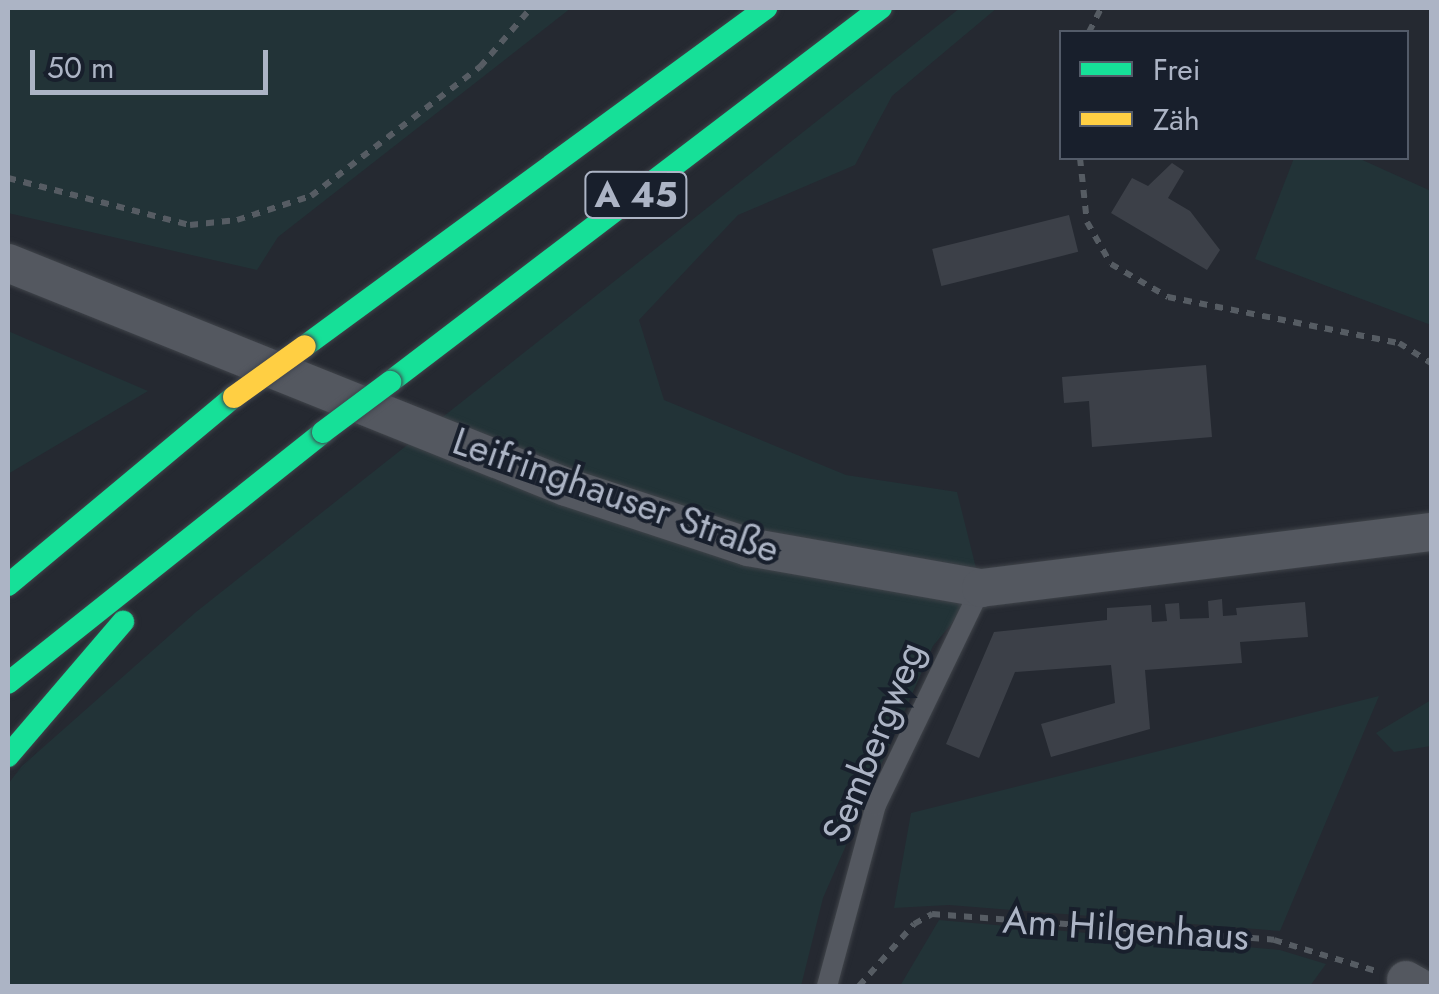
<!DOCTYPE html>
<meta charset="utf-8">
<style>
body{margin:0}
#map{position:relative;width:1439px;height:994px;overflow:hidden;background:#252931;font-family:Jost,sans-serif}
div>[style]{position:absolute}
.green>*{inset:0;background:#223337}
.building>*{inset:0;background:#3c4048;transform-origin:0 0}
.path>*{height:6px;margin-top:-3px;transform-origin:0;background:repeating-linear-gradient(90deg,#565c63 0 8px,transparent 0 16px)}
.roads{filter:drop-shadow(0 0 2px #40444a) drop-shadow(0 0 2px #40444a)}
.lane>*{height:20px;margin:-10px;padding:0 10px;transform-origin:10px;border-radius:10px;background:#545860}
.street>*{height:38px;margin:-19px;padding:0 19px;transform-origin:19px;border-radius:19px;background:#545860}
.fast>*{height:22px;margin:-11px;padding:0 11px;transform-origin:11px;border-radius:11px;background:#16e098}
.bridges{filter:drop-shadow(0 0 2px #40454e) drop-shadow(0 0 2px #40454e)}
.fast-bridge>*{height:22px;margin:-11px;padding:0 11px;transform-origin:11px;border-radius:11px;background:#16e098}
.slow-bridge>*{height:22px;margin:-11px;padding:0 11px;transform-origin:11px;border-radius:11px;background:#ffcf43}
span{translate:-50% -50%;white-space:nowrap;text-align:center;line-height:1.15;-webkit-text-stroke:8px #181f2c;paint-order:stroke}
.shield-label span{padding:2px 8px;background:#181f2c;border:2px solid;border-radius:8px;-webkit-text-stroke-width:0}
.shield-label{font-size:35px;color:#acb4c5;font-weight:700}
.street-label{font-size:38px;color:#acb4c5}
.frame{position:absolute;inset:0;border:10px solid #acb4c5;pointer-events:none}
.legend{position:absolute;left:1059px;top:30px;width:350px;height:130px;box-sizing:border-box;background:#181f2c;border:2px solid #535b69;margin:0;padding:12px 18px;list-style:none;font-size:30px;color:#acb4c5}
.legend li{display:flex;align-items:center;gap:20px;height:50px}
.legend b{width:50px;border:2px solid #535b69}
.scale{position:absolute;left:30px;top:50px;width:238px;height:45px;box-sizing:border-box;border:5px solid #acb4c5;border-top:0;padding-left:12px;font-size:30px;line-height:35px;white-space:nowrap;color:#acb4c5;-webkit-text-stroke:8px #181f2c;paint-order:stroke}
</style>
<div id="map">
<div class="green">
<i style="clip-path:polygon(8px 8px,571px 8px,278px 237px,257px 270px,8px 213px)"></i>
<i style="clip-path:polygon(960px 8px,997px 8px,892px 96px,855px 165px,738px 215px,639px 320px,664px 400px,846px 475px,957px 492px,981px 588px,933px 646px,823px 898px,801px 986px,8px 986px,8px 784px,22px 766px,196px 612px)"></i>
<i style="clip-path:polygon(1294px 158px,1358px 158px,1431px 191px,1431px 325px,1255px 259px)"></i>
<i style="clip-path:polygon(8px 331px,148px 391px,8px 474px)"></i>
<i style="clip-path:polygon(1379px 696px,1280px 931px,949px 905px,894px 908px,911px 813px)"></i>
<i style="clip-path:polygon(1431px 700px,1431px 746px,1394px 752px,1376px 733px)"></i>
<i style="clip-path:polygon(939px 920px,1280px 950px,1326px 964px,1310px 986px,900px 986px)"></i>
</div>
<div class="building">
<i style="clip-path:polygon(1172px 163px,1184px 171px,1168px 198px,1190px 211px,1220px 250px,1207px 270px,1111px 213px,1132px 178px,1148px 186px)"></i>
<i style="left:1069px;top:215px;width:38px;height:141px;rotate:76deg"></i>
<i style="clip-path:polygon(1206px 365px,1212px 437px,1092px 447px,1089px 401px,1064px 403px,1062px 377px)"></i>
<i style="clip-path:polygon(1222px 599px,1223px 616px,1237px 615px,1236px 608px,1305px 602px,1308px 637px,1240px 642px,1242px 663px,1145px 670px,1150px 729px,1051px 757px,1041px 724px,1115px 703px,1111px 665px,1015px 672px,979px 758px,946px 744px,994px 632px,1107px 620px,1107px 608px,1151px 605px,1152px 622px,1167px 621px,1165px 604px,1179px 603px,1180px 619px,1209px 618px,1208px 601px)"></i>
</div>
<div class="path">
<i style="left:1089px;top:32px;width:27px;rotate:-63deg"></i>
<i style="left:1080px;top:158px;width:64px;rotate:83.8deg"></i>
<i style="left:1087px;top:222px;width:48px;rotate:60.3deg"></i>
<i style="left:1111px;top:264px;width:66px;rotate:30.1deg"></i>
<i style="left:1168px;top:297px;width:236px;rotate:11.3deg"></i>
<i style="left:1399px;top:343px;width:39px;rotate:32deg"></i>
<i style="left:8px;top:178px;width:188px;rotate:14.5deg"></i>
<i style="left:190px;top:225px;width:47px;rotate:-6.1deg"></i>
<i style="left:237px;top:220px;width:78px;rotate:-18deg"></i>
<i style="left:311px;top:196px;width:213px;rotate:-37.4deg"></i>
<i style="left:480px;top:67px;width:78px;rotate:-49.2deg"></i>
<i style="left:859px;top:986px;width:83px;rotate:-48.4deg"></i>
<i style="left:914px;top:924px;width:21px;rotate:-29deg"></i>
<i style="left:932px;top:914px;width:343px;rotate:4.3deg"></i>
<i style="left:1274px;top:940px;width:107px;rotate:16.9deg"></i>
</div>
<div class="roads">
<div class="lane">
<i style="left:827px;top:986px;width:188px;rotate:-74.9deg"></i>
<i style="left:876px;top:805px;width:241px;rotate:-64.2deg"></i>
</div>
<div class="street">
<i style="left:8px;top:263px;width:601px;rotate:21.87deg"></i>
<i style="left:566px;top:487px;width:192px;rotate:18.2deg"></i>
<i style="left:748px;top:547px;width:237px;rotate:10deg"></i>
<i style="left:981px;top:588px;width:454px;rotate:-7.1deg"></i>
<i style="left:1406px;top:980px;width:13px;rotate:29deg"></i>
</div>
<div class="fast">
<i style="left:305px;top:346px;width:572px;rotate:-36.25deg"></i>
<i style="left:390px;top:382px;width:617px;rotate:-37.3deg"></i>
<i style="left:8px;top:585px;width:294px;rotate:-39.8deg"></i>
<i style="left:8px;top:683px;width:403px;rotate:-38.5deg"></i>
<i style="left:8px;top:756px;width:177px;rotate:-49.4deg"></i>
</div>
</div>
<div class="bridges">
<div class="fast-bridge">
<i style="left:323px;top:432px;width:84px;rotate:-36.7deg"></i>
</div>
<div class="slow-bridge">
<i style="left:234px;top:397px;width:87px;rotate:-35.7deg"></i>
</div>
</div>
<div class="shield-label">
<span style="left:636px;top:195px">A 45</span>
</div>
<div class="street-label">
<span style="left:616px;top:495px;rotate:19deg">Leifringhauser Straße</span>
<span style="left:873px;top:742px;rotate:-68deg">Sembergweg</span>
<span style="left:1126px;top:928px;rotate:4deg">Am Hilgenhaus</span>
</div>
<div class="frame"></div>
<ul class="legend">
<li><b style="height:12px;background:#16e098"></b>Frei</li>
<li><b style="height:12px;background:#ffcf43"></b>Zäh</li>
</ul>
<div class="scale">50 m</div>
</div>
